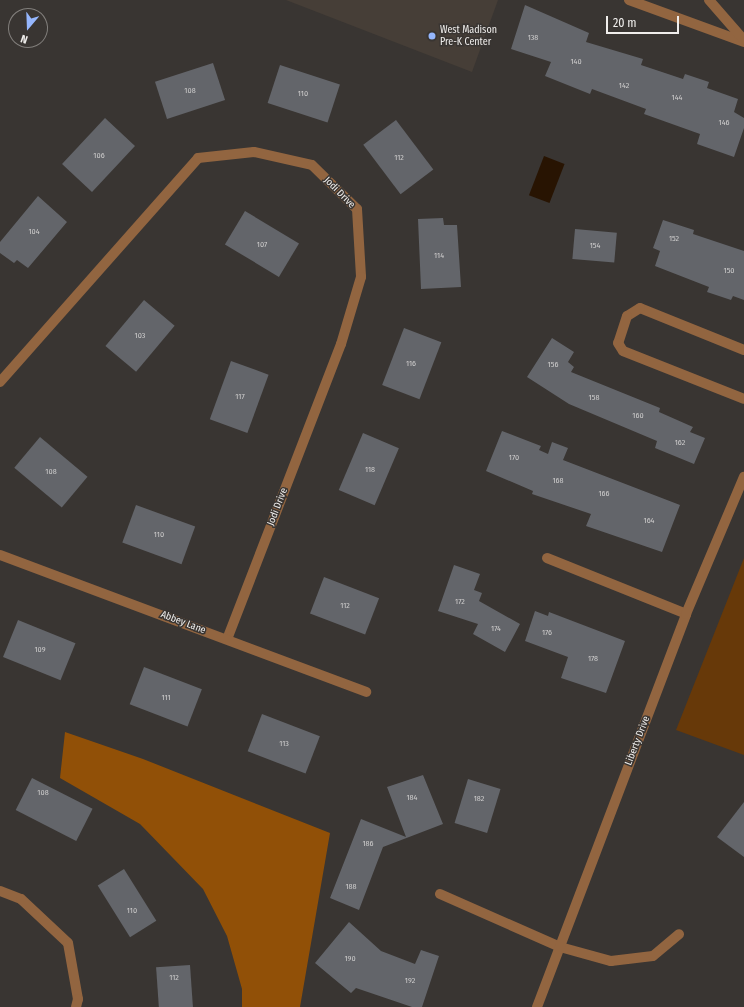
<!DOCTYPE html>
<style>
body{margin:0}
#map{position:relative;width:744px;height:1007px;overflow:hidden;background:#393532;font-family:"Fira Sans Condensed",sans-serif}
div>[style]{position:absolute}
.built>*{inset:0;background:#463e37}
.green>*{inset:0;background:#673909}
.forest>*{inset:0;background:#915007}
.water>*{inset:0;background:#281402;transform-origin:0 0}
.building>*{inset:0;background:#63656a;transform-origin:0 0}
.lane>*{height:10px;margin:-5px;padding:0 5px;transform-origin:5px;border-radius:5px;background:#926540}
.street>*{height:10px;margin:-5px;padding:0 5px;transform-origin:5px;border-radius:5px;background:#926540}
.dots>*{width:11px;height:11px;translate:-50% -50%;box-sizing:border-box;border:2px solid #393532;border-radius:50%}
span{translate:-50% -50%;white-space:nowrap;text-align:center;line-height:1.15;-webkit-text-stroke:3px #393532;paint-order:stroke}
.number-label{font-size:8px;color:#cdcccc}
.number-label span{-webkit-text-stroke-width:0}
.poi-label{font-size:10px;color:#f0eeec}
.left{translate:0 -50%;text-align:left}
.street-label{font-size:10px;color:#f0eeec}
.north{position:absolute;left:8px;top:8px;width:40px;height:40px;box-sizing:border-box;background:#393532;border:1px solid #827f7c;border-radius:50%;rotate:199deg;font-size:11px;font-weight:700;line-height:16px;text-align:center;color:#f0eeec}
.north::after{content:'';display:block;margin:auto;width:14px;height:18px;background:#95b6fd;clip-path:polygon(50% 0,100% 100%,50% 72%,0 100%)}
.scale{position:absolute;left:606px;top:16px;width:73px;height:18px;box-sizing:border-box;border:2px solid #f0eeec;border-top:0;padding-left:5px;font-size:12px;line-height:14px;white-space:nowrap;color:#f0eeec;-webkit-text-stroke:3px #393532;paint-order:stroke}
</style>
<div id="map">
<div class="built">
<i style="clip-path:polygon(286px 0,498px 0,472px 72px)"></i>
</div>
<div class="green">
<i style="clip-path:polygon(744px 558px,744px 755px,676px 730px)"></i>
</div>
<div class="forest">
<i style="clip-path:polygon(65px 732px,143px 759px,330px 833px,300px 1007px,242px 1007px,242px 989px,227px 936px,203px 889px,140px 824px,60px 778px)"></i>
</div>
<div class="water">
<i style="left:544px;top:156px;width:22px;height:42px;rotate:21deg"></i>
</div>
<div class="building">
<i style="clip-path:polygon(525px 5px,589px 33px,586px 42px,643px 59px,641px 65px,683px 79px,685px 74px,709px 82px,707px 88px,738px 99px,734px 112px,744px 118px,744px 128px,734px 157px,697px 144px,700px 134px,644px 114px,646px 109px,592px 89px,590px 94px,545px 76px,551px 62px,511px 49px)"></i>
<i style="left:213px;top:63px;width:39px;height:61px;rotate:72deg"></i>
<i style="left:280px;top:65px;width:63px;height:40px;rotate:18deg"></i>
<i style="left:105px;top:118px;width:41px;height:63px;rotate:43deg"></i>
<i style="left:396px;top:120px;width:62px;height:41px;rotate:53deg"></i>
<i style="clip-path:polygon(38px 196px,67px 222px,28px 268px,17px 260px,14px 263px,0 253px,0 242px)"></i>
<i style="left:245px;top:211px;width:63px;height:39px;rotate:31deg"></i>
<i style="clip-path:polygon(443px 218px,444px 225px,457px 225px,461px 287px,421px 289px,418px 219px)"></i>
<i style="clip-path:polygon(663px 220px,694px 230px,693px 234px,744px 251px,744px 300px,733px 296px,731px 300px,707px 292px,709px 287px,655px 266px,660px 251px,653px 248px)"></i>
<i style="left:575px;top:229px;width:42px;height:30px;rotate:5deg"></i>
<i style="left:144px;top:300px;width:40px;height:60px;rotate:40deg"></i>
<i style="left:404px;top:328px;width:40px;height:61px;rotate:21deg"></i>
<i style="clip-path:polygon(552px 338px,574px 352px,568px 362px,574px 367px,571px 372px,660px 408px,659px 412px,693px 427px,690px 432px,705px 438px,694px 464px,655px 448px,657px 441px,569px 404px,527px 377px)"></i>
<i style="left:231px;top:361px;width:40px;height:62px;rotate:20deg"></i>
<i style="clip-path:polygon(502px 431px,541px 446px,539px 450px,548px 454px,552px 442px,568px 448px,563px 460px,680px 505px,662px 552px,586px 526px,591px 514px,532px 494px,533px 491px,486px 471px)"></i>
<i style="left:363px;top:433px;width:39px;height:62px;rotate:23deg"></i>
<i style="left:40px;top:437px;width:62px;height:40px;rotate:40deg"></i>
<i style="left:136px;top:505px;width:63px;height:40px;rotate:20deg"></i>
<i style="clip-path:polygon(454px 565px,480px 574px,474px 590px,482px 593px,479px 601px,520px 624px,505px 652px,473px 634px,478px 624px,438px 611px)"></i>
<i style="left:324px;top:577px;width:59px;height:39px;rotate:21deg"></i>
<i style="clip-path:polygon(535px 611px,548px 616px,549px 612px,625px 641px,606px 693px,561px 678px,568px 657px,525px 641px)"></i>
<i style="left:18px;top:620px;width:62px;height:40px;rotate:22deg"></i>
<i style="left:144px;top:667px;width:62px;height:40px;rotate:21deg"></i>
<i style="left:262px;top:714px;width:62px;height:40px;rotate:21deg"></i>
<i style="clip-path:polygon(423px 775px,443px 824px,383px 847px,359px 910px,330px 898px,361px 819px,406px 837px,387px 787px)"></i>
<i style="left:32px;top:778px;width:68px;height:36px;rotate:27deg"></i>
<i style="left:468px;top:779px;width:34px;height:46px;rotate:17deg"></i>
<i style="clip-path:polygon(744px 802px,744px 857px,717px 837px)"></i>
<i style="left:124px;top:869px;width:61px;height:31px;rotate:58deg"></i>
<i style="clip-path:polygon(349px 922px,381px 951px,415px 964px,421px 950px,439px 956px,422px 1007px,412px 1007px,356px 988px,351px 993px,315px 963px)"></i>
<i style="left:190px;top:965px;width:42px;height:34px;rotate:86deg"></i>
</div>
<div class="lane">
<i style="left:744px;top:350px;width:112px;rotate:-158deg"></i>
<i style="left:640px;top:308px;width:15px;rotate:148deg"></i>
<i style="left:627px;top:316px;width:28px;rotate:108deg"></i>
<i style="left:618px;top:343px;width:9px;rotate:58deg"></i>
<i style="left:623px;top:351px;width:130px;rotate:21.6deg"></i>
<i style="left:547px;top:558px;width:150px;rotate:21.9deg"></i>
<i style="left:440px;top:894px;width:131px;rotate:23.8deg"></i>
<i style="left:560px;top:947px;width:53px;rotate:15.4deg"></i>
<i style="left:611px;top:961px;width:42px;rotate:-6.8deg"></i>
<i style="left:653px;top:956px;width:34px;rotate:-40deg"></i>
</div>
<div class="street">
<i style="left:629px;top:0;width:122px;rotate:20.1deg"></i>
<i style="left:709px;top:0;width:53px;rotate:48.8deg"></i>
<i style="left:0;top:382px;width:299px;rotate:-48.5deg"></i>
<i style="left:198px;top:158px;width:56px;rotate:-6.1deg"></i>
<i style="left:254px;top:152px;width:59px;rotate:12.6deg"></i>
<i style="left:312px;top:165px;width:63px;rotate:44.4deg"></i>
<i style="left:357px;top:209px;width:68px;rotate:86.6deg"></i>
<i style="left:361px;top:277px;width:70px;rotate:106.6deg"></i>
<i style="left:341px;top:344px;width:316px;rotate:111.1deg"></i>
<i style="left:0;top:555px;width:391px;rotate:20.5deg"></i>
<i style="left:0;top:891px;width:22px;rotate:21deg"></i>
<i style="left:21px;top:899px;width:64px;rotate:43.1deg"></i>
<i style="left:68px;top:943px;width:57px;rotate:79.9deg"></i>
<i style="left:78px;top:999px;width:8px;rotate:104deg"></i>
<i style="left:537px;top:1007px;width:420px;rotate:-69.2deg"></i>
<i style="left:686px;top:614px;width:149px;rotate:-67.1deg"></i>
</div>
<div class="dots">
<i style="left:432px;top:36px;background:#95b6fd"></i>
</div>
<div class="number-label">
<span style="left:533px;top:38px">138</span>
<span style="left:576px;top:62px">140</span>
<span style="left:624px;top:86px">142</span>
<span style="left:190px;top:91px">108</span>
<span style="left:303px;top:94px">110</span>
<span style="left:677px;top:98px">144</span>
<span style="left:724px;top:123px">146</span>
<span style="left:99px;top:156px">106</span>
<span style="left:399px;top:158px">112</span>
<span style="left:34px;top:232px">104</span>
<span style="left:674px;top:239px">152</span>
<span style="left:262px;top:245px">107</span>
<span style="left:595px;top:246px">154</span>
<span style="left:439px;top:256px">114</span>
<span style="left:729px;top:271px">150</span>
<span style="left:140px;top:336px">103</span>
<span style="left:411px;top:364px">116</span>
<span style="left:553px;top:365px">156</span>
<span style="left:240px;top:397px">117</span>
<span style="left:594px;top:398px">158</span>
<span style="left:638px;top:416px">160</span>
<span style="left:680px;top:443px">162</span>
<span style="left:514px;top:458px">170</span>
<span style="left:370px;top:470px">118</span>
<span style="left:51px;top:472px">108</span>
<span style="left:558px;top:481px">168</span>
<span style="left:604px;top:494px">166</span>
<span style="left:649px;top:521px">164</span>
<span style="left:159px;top:535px">110</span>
<span style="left:460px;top:602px">172</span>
<span style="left:345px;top:606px">112</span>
<span style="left:496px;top:629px">174</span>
<span style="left:547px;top:633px">176</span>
<span style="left:40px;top:650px">109</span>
<span style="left:593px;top:659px">178</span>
<span style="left:166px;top:698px">111</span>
<span style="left:284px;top:744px">113</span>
<span style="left:43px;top:793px">108</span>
<span style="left:412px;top:798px">184</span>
<span style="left:479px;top:799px">182</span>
<span style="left:368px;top:844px">186</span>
<span style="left:351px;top:887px">188</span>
<span style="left:132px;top:911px">110</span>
<span style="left:350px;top:959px">190</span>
<span style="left:174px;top:978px">112</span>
<span style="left:410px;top:981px">192</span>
</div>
<div class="poi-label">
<span class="left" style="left:440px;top:36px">West Madison<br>Pre-K Center</span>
</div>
<div class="street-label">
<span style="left:339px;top:193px;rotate:45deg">Jodi Drive</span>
<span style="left:278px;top:507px;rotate:-69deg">Jodi Drive</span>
<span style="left:183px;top:623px;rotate:21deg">Abbey Lane</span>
<span style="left:638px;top:741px;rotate:-69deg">Liberty Drive</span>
</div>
<div class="north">N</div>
<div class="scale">20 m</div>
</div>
